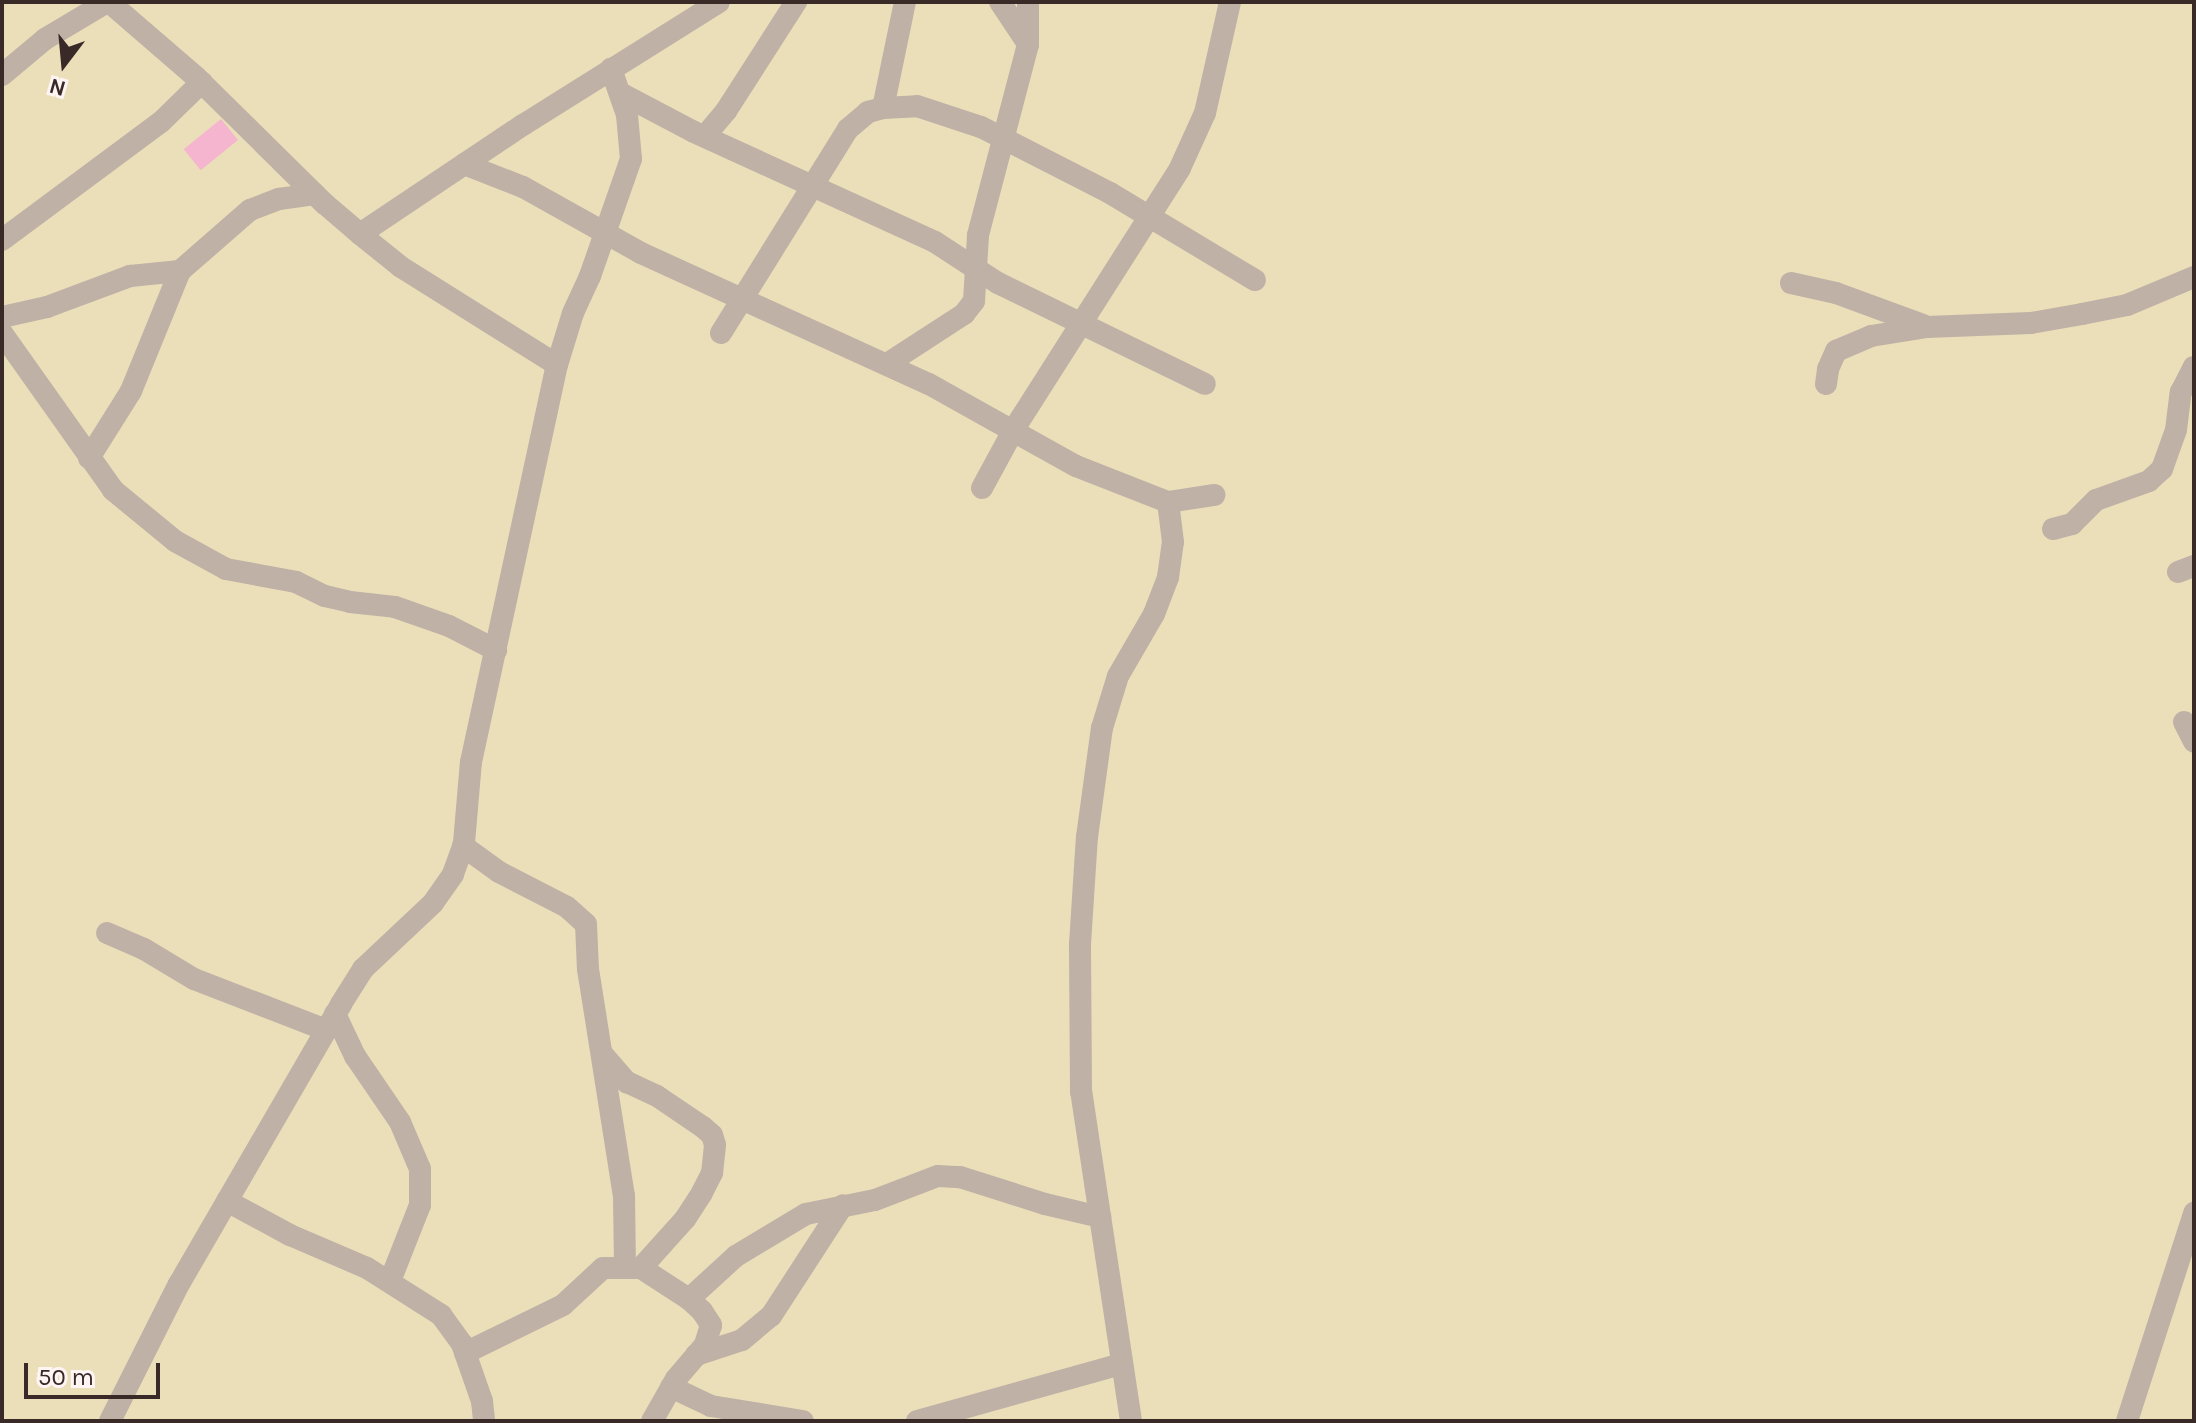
<!DOCTYPE html>
<style>
body{margin:0}
#map{position:relative;width:2196px;height:1423px;overflow:hidden;background:#fff5f4;font-family:Karla,sans-serif}
div>[style]{position:absolute}
.green>*{inset:0;background:#ebdfba;transform-origin:0 0}
.building>*{inset:0;background:#f5b5cf;transform-origin:0 0}
.minor>*{height:22px;margin:-11px;padding:0 11px;transform-origin:11px;border-radius:11px;background:#bfb1a6}
span{translate:-50% -50%;white-space:nowrap;text-align:center;line-height:1.15;-webkit-text-stroke:7px #fff5f4;paint-order:stroke}
.frame{position:absolute;inset:0;border:4px solid #392927;pointer-events:none}
.north{position:absolute;left:24px;top:24px;width:80px;height:80px;-webkit-text-stroke:6px #fff5f4;paint-order:stroke;rotate:196deg;font-size:22px;font-weight:700;line-height:32px;text-align:center;color:#392927}
.north::after{content:'';display:block;margin:auto;width:28px;height:36px;background:#392927;clip-path:polygon(50% 0,100% 100%,50% 72%,0 100%)}
.scale{position:absolute;left:24px;top:1363px;width:136px;height:36px;box-sizing:border-box;border:4px solid #392927;border-top:0;padding-left:10px;font-size:24px;line-height:28px;white-space:nowrap;color:#392927;-webkit-text-stroke:6px #fff5f4;paint-order:stroke}
</style>
<div id="map">
<div class="green">
<i style="left:2px;top:2px;width:2192px;height:1419px"></i>
</div>
<div class="building">
<i style="left:221px;top:119px;width:27px;height:48px;rotate:51deg"></i>
</div>
<div class="minor">
<i style="left:109px;top:2px;width:115px;rotate:40.8deg"></i>
<i style="left:196px;top:77px;width:181px;rotate:44.6deg"></i>
<i style="left:325px;top:204px;width:46px;rotate:40.6deg"></i>
<i style="left:360px;top:234px;width:53px;rotate:38.8deg"></i>
<i style="left:401px;top:267px;width:184px;rotate:32.1deg"></i>
<i style="left:1000px;top:2px;width:50px;rotate:56.3deg"></i>
<i style="left:2px;top:75px;width:56px;rotate:-39.9deg"></i>
<i style="left:45px;top:39px;width:72px;rotate:-30.8deg"></i>
<i style="left:622px;top:94px;width:81px;rotate:27.8deg"></i>
<i style="left:694px;top:132px;width:265px;rotate:24.5deg"></i>
<i style="left:935px;top:242px;width:75px;rotate:33.1deg"></i>
<i style="left:998px;top:283px;width:230px;rotate:26deg"></i>
<i style="left:883px;top:108px;width:108px;rotate:-78.3deg"></i>
<i style="left:705px;top:136px;width:33px;rotate:-50deg"></i>
<i style="left:726px;top:111px;width:130px;rotate:-57.3deg"></i>
<i style="left:464px;top:164px;width:63px;rotate:21.3deg"></i>
<i style="left:523px;top:187px;width:135px;rotate:29.2deg"></i>
<i style="left:641px;top:253px;width:316px;rotate:24.5deg"></i>
<i style="left:929px;top:384px;width:168px;rotate:29.2deg"></i>
<i style="left:1076px;top:466px;width:99px;rotate:21.4deg"></i>
<i style="left:1168px;top:502px;width:47px;rotate:-8.7deg"></i>
<i style="left:360px;top:234px;width:196px;rotate:-33.8deg"></i>
<i style="left:523px;top:125px;width:231px;rotate:-32.1deg"></i>
<i style="left:2px;top:240px;width:198px;rotate:-36.6deg"></i>
<i style="left:161px;top:122px;width:57px;rotate:-44.3deg"></i>
<i style="left:1791px;top:283px;width:46px;rotate:12.5deg"></i>
<i style="left:1836px;top:293px;width:93px;rotate:20.2deg"></i>
<i style="left:2px;top:317px;width:46px;rotate:-12.5deg"></i>
<i style="left:47px;top:307px;width:89px;rotate:-20.5deg"></i>
<i style="left:130px;top:276px;width:50px;rotate:-5.7deg"></i>
<i style="left:2px;top:333px;width:192px;rotate:54.7deg"></i>
<i style="left:113px;top:490px;width:80px;rotate:39.4deg"></i>
<i style="left:175px;top:541px;width:58px;rotate:28.8deg"></i>
<i style="left:226px;top:569px;width:71px;rotate:10.5deg"></i>
<i style="left:296px;top:582px;width:32px;rotate:26deg"></i>
<i style="left:325px;top:596px;width:26px;rotate:13deg"></i>
<i style="left:350px;top:602px;width:45px;rotate:6.3deg"></i>
<i style="left:395px;top:607px;width:57px;rotate:19.4deg"></i>
<i style="left:449px;top:626px;width:53px;rotate:27.1deg"></i>
<i style="left:721px;top:333px;width:240px;rotate:-58.1deg"></i>
<i style="left:848px;top:129px;width:26px;rotate:-40deg"></i>
<i style="left:868px;top:112px;width:16px;rotate:-15deg"></i>
<i style="left:883px;top:108px;width:34px;rotate:-3deg"></i>
<i style="left:917px;top:106px;width:67px;rotate:18.2deg"></i>
<i style="left:981px;top:127px;width:145px;rotate:27.1deg"></i>
<i style="left:1110px;top:193px;width:169px;rotate:31deg"></i>
<i style="left:887px;top:364px;width:92px;rotate:-33deg"></i>
<i style="left:964px;top:314px;width:16px;rotate:-52deg"></i>
<i style="left:974px;top:301px;width:66px;rotate:-86.5deg"></i>
<i style="left:978px;top:235px;width:196px;rotate:-75.3deg"></i>
<i style="left:1028px;top:45px;width:43px;rotate:-90deg"></i>
<i style="left:1826px;top:384px;width:15px;rotate:-82deg"></i>
<i style="left:1828px;top:369px;width:20px;rotate:-66deg"></i>
<i style="left:1836px;top:351px;width:38px;rotate:-23deg"></i>
<i style="left:1871px;top:336px;width:57px;rotate:-9.1deg"></i>
<i style="left:1927px;top:327px;width:104px;rotate:-2.2deg"></i>
<i style="left:2031px;top:323px;width:52px;rotate:-10deg"></i>
<i style="left:2082px;top:314px;width:46px;rotate:-11.3deg"></i>
<i style="left:2127px;top:305px;width:73px;rotate:-22.7deg"></i>
<i style="left:89px;top:458px;width:79px;rotate:-57.9deg"></i>
<i style="left:131px;top:391px;width:130px;rotate:-67.8deg"></i>
<i style="left:180px;top:271px;width:93px;rotate:-41.1deg"></i>
<i style="left:250px;top:210px;width:31px;rotate:-21deg"></i>
<i style="left:279px;top:199px;width:36px;rotate:-8deg"></i>
<i style="left:982px;top:488px;width:67px;rotate:-61.5deg"></i>
<i style="left:1014px;top:429px;width:309px;rotate:-57.5deg"></i>
<i style="left:1180px;top:168px;width:60px;rotate:-65.6deg"></i>
<i style="left:1205px;top:113px;width:114px;rotate:-77.3deg"></i>
<i style="left:2053px;top:529px;width:20px;rotate:-15deg"></i>
<i style="left:2072px;top:524px;width:34px;rotate:-45deg"></i>
<i style="left:2096px;top:500px;width:56px;rotate:-19.7deg"></i>
<i style="left:2149px;top:481px;width:18px;rotate:-43deg"></i>
<i style="left:2162px;top:469px;width:41px;rotate:-70.3deg"></i>
<i style="left:2176px;top:430px;width:38px;rotate:-83deg"></i>
<i style="left:2181px;top:392px;width:28px;rotate:-63deg"></i>
<i style="left:2178px;top:572px;width:17px;rotate:-21deg"></i>
<i style="left:2184px;top:722px;width:22px;rotate:63deg"></i>
<i style="left:463px;top:846px;width:44px;rotate:35.8deg"></i>
<i style="left:499px;top:872px;width:76px;rotate:27.2deg"></i>
<i style="left:567px;top:907px;width:25px;rotate:42deg"></i>
<i style="left:586px;top:924px;width:45px;rotate:87.5deg"></i>
<i style="left:588px;top:969px;width:230px;rotate:81deg"></i>
<i style="left:624px;top:1196px;width:70px;rotate:89.2deg"></i>
<i style="left:107px;top:933px;width:40px;rotate:23.4deg"></i>
<i style="left:144px;top:949px;width:58px;rotate:31deg"></i>
<i style="left:194px;top:979px;width:142px;rotate:21.1deg"></i>
<i style="left:335px;top:1014px;width:47px;rotate:64.5deg"></i>
<i style="left:355px;top:1056px;width:80px;rotate:55.7deg"></i>
<i style="left:400px;top:1122px;width:51px;rotate:66.9deg"></i>
<i style="left:420px;top:1169px;width:36px;rotate:90deg"></i>
<i style="left:420px;top:1205px;width:82px;rotate:111.5deg"></i>
<i style="left:604px;top:1056px;width:35px;rotate:49deg"></i>
<i style="left:627px;top:1082px;width:33px;rotate:25deg"></i>
<i style="left:657px;top:1096px;width:55px;rotate:34deg"></i>
<i style="left:703px;top:1127px;width:12px;rotate:42deg"></i>
<i style="left:712px;top:1135px;width:10px;rotate:73deg"></i>
<i style="left:715px;top:1145px;width:28px;rotate:96deg"></i>
<i style="left:712px;top:1173px;width:22px;rotate:117deg"></i>
<i style="left:702px;top:1193px;width:31px;rotate:123deg"></i>
<i style="left:685px;top:1219px;width:66px;rotate:131.9deg"></i>
<i style="left:227px;top:1201px;width:72px;rotate:28.4deg"></i>
<i style="left:290px;top:1235px;width:84px;rotate:23.2deg"></i>
<i style="left:367px;top:1268px;width:88px;rotate:32.4deg"></i>
<i style="left:441px;top:1315px;width:36px;rotate:54deg"></i>
<i style="left:462px;top:1344px;width:60px;rotate:70.7deg"></i>
<i style="left:482px;top:1401px;width:20px;rotate:84deg"></i>
<i style="left:689px;top:1299px;width:64px;rotate:-42.5deg"></i>
<i style="left:736px;top:1256px;width:82px;rotate:-31deg"></i>
<i style="left:806px;top:1214px;width:70px;rotate:-11.5deg"></i>
<i style="left:875px;top:1200px;width:67px;rotate:-20.9deg"></i>
<i style="left:938px;top:1176px;width:22px;rotate:3deg"></i>
<i style="left:960px;top:1177px;width:89px;rotate:17.6deg"></i>
<i style="left:1045px;top:1204px;width:57px;rotate:13.3deg"></i>
<i style="left:465px;top:1353px;width:109px;rotate:-26.1deg"></i>
<i style="left:563px;top:1305px;width:54px;rotate:-42.8deg"></i>
<i style="left:603px;top:1268px;width:38px"></i>
<i style="left:641px;top:1268px;width:57px;rotate:32.9deg"></i>
<i style="left:689px;top:1299px;width:18px;rotate:43deg"></i>
<i style="left:702px;top:1311px;width:17px;rotate:57deg"></i>
<i style="left:711px;top:1325px;width:21px;rotate:107deg"></i>
<i style="left:705px;top:1345px;width:45px;rotate:130.5deg"></i>
<i style="left:676px;top:1379px;width:48px;rotate:119.7deg"></i>
<i style="left:696px;top:1355px;width:48px;rotate:-18.1deg"></i>
<i style="left:742px;top:1340px;width:38px;rotate:-40deg"></i>
<i style="left:771px;top:1316px;width:132px;rotate:-57deg"></i>
<i style="left:671px;top:1387px;width:44px;rotate:25.4deg"></i>
<i style="left:711px;top:1406px;width:93px;rotate:9.3deg"></i>
<i style="left:110px;top:1421px;width:153px;rotate:-63.3deg"></i>
<i style="left:179px;top:1284px;width:323px;rotate:-59.9deg"></i>
<i style="left:341px;top:1004px;width:41px;rotate:-57.8deg"></i>
<i style="left:363px;top:969px;width:96px;rotate:-43.3deg"></i>
<i style="left:433px;top:903px;width:35px;rotate:-55deg"></i>
<i style="left:453px;top:874px;width:33px;rotate:-70deg"></i>
<i style="left:464px;top:843px;width:81px;rotate:-85.1deg"></i>
<i style="left:471px;top:762px;width:406px;rotate:-77.8deg"></i>
<i style="left:557px;top:365px;width:54px;rotate:-72.9deg"></i>
<i style="left:573px;top:313px;width:41px;rotate:-65.3deg"></i>
<i style="left:590px;top:276px;width:124px;rotate:-70.7deg"></i>
<i style="left:631px;top:159px;width:44px;rotate:-95.2deg"></i>
<i style="left:627px;top:115px;width:49px;rotate:-109.2deg"></i>
<i style="left:917px;top:1421px;width:212px;rotate:-15.6deg"></i>
<i style="left:1131px;top:1421px;width:333px;rotate:-98.6deg"></i>
<i style="left:1081px;top:1092px;width:148px;rotate:-90.4deg"></i>
<i style="left:1080px;top:944px;width:107px;rotate:-86.3deg"></i>
<i style="left:1087px;top:837px;width:110px;rotate:-82.2deg"></i>
<i style="left:1102px;top:728px;width:54px;rotate:-72.9deg"></i>
<i style="left:1118px;top:676px;width:72px;rotate:-59.9deg"></i>
<i style="left:1154px;top:614px;width:40px;rotate:-69deg"></i>
<i style="left:1168px;top:577px;width:35px;rotate:-82deg"></i>
<i style="left:1173px;top:542px;width:40px;rotate:-97.1deg"></i>
<i style="left:2127px;top:1421px;width:219px;rotate:-72.1deg"></i>
</div>
<div class="frame"></div>
<div class="north">N</div>
<div class="scale">50 m</div>
</div>
